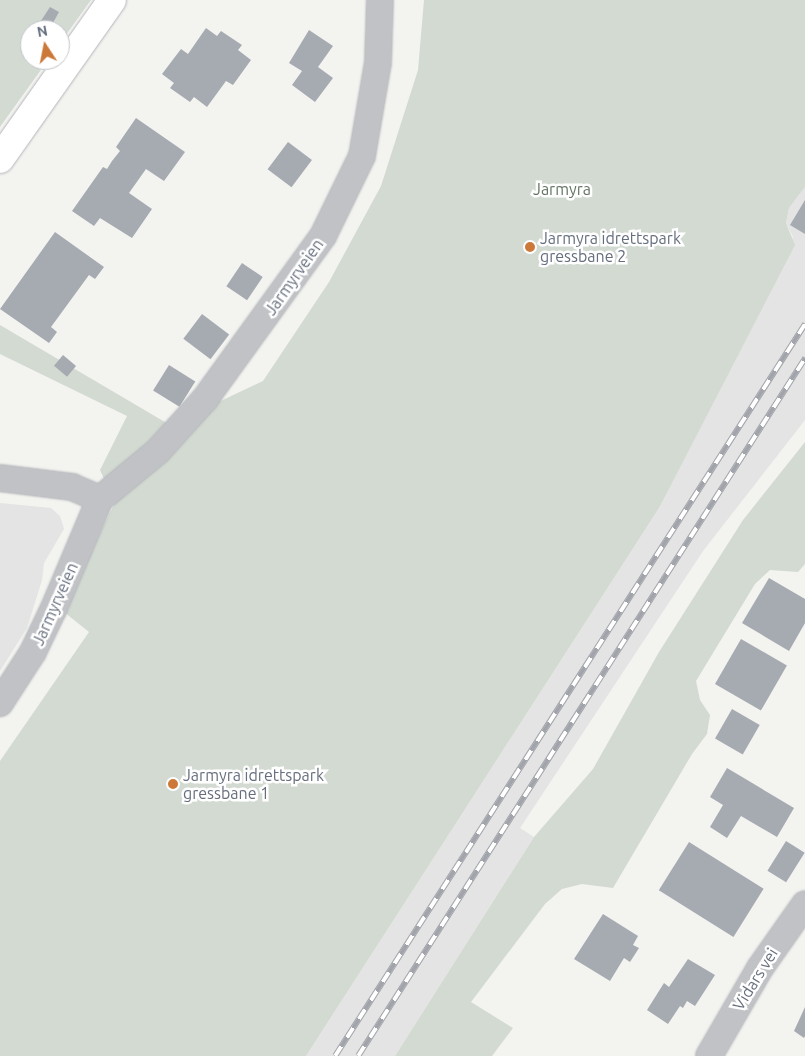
<!DOCTYPE html>
<style>
body{margin:0}
#map{position:relative;width:805px;height:1056px;overflow:hidden;background:#f3f3f0;font-family:Ubuntu,sans-serif}
div>[style]{position:absolute}
.built>*{inset:0;background:#e3e4e3}
.green>*{inset:0;background:#d3dad2}
.building>*{inset:0;background:#a6aab1;transform-origin:0 0}
.roads{filter:drop-shadow(0 0 1px #b3b5b9) drop-shadow(0 0 1px #b3b5b9)}
.street>*{height:26px;margin:-13px;padding:0 13px;transform-origin:13px;border-radius:13px;background:#c0c2c5}
.primary>*{height:28px;margin:-14px;padding:0 14px;transform-origin:14px;border-radius:14px;background:#fff}
.rail>*{height:5.5px;margin-top:-2.75px;transform-origin:0;background:repeating-linear-gradient(90deg,#fff 0 11px,#a1a4aa 0 22px);box-sizing:border-box;border-block:1px solid #a1a4aa}
.dots>*{width:14px;height:14px;translate:-50% -50%;box-sizing:border-box;border:2px solid #fff;border-radius:50%}
span{translate:-50% -50%;white-space:nowrap;text-align:center;line-height:1.15;-webkit-text-stroke:5px #fff;paint-order:stroke}
.park-label{font-size:16px;color:#647564}
.poi-label{font-size:16px;color:#666e7d}
.left{translate:0 -50%;text-align:left}
.street-label{font-size:16px;color:#666e7d}
.north{position:absolute;left:20px;top:20px;width:50px;height:50px;box-sizing:border-box;background:#fff;border:1px solid #c2c5cb;border-radius:50%;rotate:349deg;font-size:14px;font-weight:700;line-height:20px;text-align:center;color:#666e7d}
.north::after{content:'';display:block;margin:auto;width:18px;height:22px;background:#cc7838;clip-path:polygon(50% 0,100% 100%,50% 72%,0 100%)}
</style>
<div id="map">
<div class="built">
<i style="clip-path:polygon(805px 187px,805px 420px,703px 551px,520px 828px,534px 837px,395px 1056px,306px 1056px,659px 508px,793px 237px,786px 223px,789px 208px)"></i>
<i style="clip-path:polygon(0 503px,51px 508px,60px 516px,64px 529px,44px 563px,42px 580px,27px 628px,0 671px)"></i>
</div>
<div class="green">
<i style="clip-path:polygon(0 0,91px 0,60px 43px,60px 30px,30px 30px,30px 60px,48px 60px,0 127px)"></i>
<i style="clip-path:polygon(424px 0,805px 0,805px 187px,789px 208px,786px 223px,795px 245px,659px 508px,306px 1056px,0 1056px,0 761px,89px 632px,64px 612px,64px 604px,115px 503px,100px 470px,127px 416px,0 354px,0 325px,170px 425px,263px 381px,329px 282px,381px 186px,418px 70px)"></i>
<i style="clip-path:polygon(805px 442px,805px 564px,798px 572px,770px 570px,755px 584px,696px 681px,700px 700px,710px 715px,707px 734px,692px 754px,613px 888px,582px 884px,562px 889px,545px 904px,471px 1002px,513px 1028px,492px 1056px,395px 1056px,534px 837px,593px 769px,659px 652px,743px 520px)"></i>
</div>
<div class="building">
<i style="clip-path:polygon(50px 7px,59px 12px,49px 30px,42px 30px,37px 27px)"></i>
<i style="clip-path:polygon(206px 28px,217px 36px,221px 31px,242px 45px,238px 50px,251px 60px,233px 85px,226px 81px,207px 107px,194px 97px,190px 102px,170px 88px,174px 83px,162px 74px,181px 49px,188px 54px)"></i>
<i style="clip-path:polygon(309px 30px,333px 46px,318px 67px,333px 78px,315px 102px,292px 85px,302px 71px,289px 63px)"></i>
<i style="clip-path:polygon(136px 118px,185px 152px,164px 181px,146px 169px,129px 193px,152px 209px,132px 238px,100px 218px,94px 226px,72px 211px,103px 167px,107px 169px,112px 161px,120px 151px,116px 147px)"></i>
<i style="left:288px;top:142px;width:30px;height:34px;rotate:37deg"></i>
<i style="clip-path:polygon(805px 200px,805px 234px,790px 225px)"></i>
<i style="clip-path:polygon(55px 232px,104px 267px,95px 279px,89px 275px,51px 327px,57px 332px,49px 343px,0 309px)"></i>
<i style="left:242px;top:263px;width:25px;height:28px;rotate:34deg"></i>
<i style="left:202px;top:314px;width:34px;height:31px;rotate:37deg"></i>
<i style="left:63px;top:355px;width:17px;height:14px;rotate:40deg"></i>
<i style="left:169px;top:365px;width:31px;height:30px;rotate:32deg"></i>
<i style="clip-path:polygon(769px 578px,805px 599px,805px 623px,789px 651px,742px 623px)"></i>
<i style="left:741px;top:639px;width:53px;height:52px;rotate:30deg"></i>
<i style="left:732px;top:709px;width:32px;height:34px;rotate:30deg"></i>
<i style="clip-path:polygon(727px 768px,794px 808px,777px 837px,741px 816px,727px 838px,710px 827px,723px 805px,710px 797px)"></i>
<i style="left:786px;top:841px;width:22px;height:35px;rotate:32deg"></i>
<i style="left:689px;top:842px;width:88px;height:57px;rotate:32deg"></i>
<i style="clip-path:polygon(603px 914px,638px 936px,633px 945px,639px 948px,630px 962px,624px 958px,610px 981px,574px 959px)"></i>
<i style="clip-path:polygon(688px 959px,715px 975px,695px 1006px,687px 1001px,683px 1008px,680px 1006px,668px 1024px,647px 1010px,664px 983px,669px 987px)"></i>
<i style="clip-path:polygon(805px 1007px,805px 1036px,804px 1038px,794px 1031px)"></i>
</div>
<div class="roads">
<div class="street">
<i style="left:0;top:478px;width:73px;rotate:7.1deg"></i>
<i style="left:72px;top:487px;width:30px;rotate:23deg"></i>
<i style="left:100px;top:499px;width:121px;rotate:112.9deg"></i>
<i style="left:53px;top:610px;width:47px;rotate:115.5deg"></i>
<i style="left:33px;top:652px;width:61px;rotate:122.9deg"></i>
<i style="left:100px;top:499px;width:75px;rotate:-39.6deg"></i>
<i style="left:158px;top:451px;width:70px;rotate:-47.9deg"></i>
<i style="left:205px;top:399px;width:201px;rotate:-54.1deg"></i>
<i style="left:323px;top:236px;width:89px;rotate:-64deg"></i>
<i style="left:362px;top:156px;width:95px;rotate:-80.3deg"></i>
<i style="left:378px;top:62px;width:62px;rotate:-88.2deg"></i>
<i style="left:709px;top:1056px;width:102px;rotate:-59.9deg"></i>
<i style="left:760px;top:968px;width:78px;rotate:-54.9deg"></i>
</div>
<div class="primary">
<i style="left:0;top:159px;width:194px;rotate:-54.8deg"></i>
</div>
</div>
<div class="rail">
<i style="left:335px;top:1056px;width:870px;rotate:-57.3deg"></i>
<i style="left:358px;top:1056px;width:829px;rotate:-57.36deg"></i>
</div>
<div class="dots">
<i style="left:530px;top:247px;background:#cc7838"></i>
<i style="left:173px;top:784px;background:#cc7838"></i>
</div>
<div class="park-label">
<span style="left:562px;top:189px">Jarmyra</span>
</div>
<div class="poi-label">
<span class="left" style="left:540px;top:247px">Jarmyra idrettspark<br>gressbane 2</span>
<span class="left" style="left:183px;top:784px">Jarmyra idrettspark<br>gressbane 1</span>
</div>
<div class="street-label">
<span style="left:294px;top:277px;rotate:-55deg">Jarmyrveien</span>
<span style="left:55px;top:604px;rotate:-66deg">Jarmyrveien</span>
<span style="left:755px;top:979px;rotate:-58deg">Vidars vei</span>
</div>
<div class="north">N</div>
</div>
